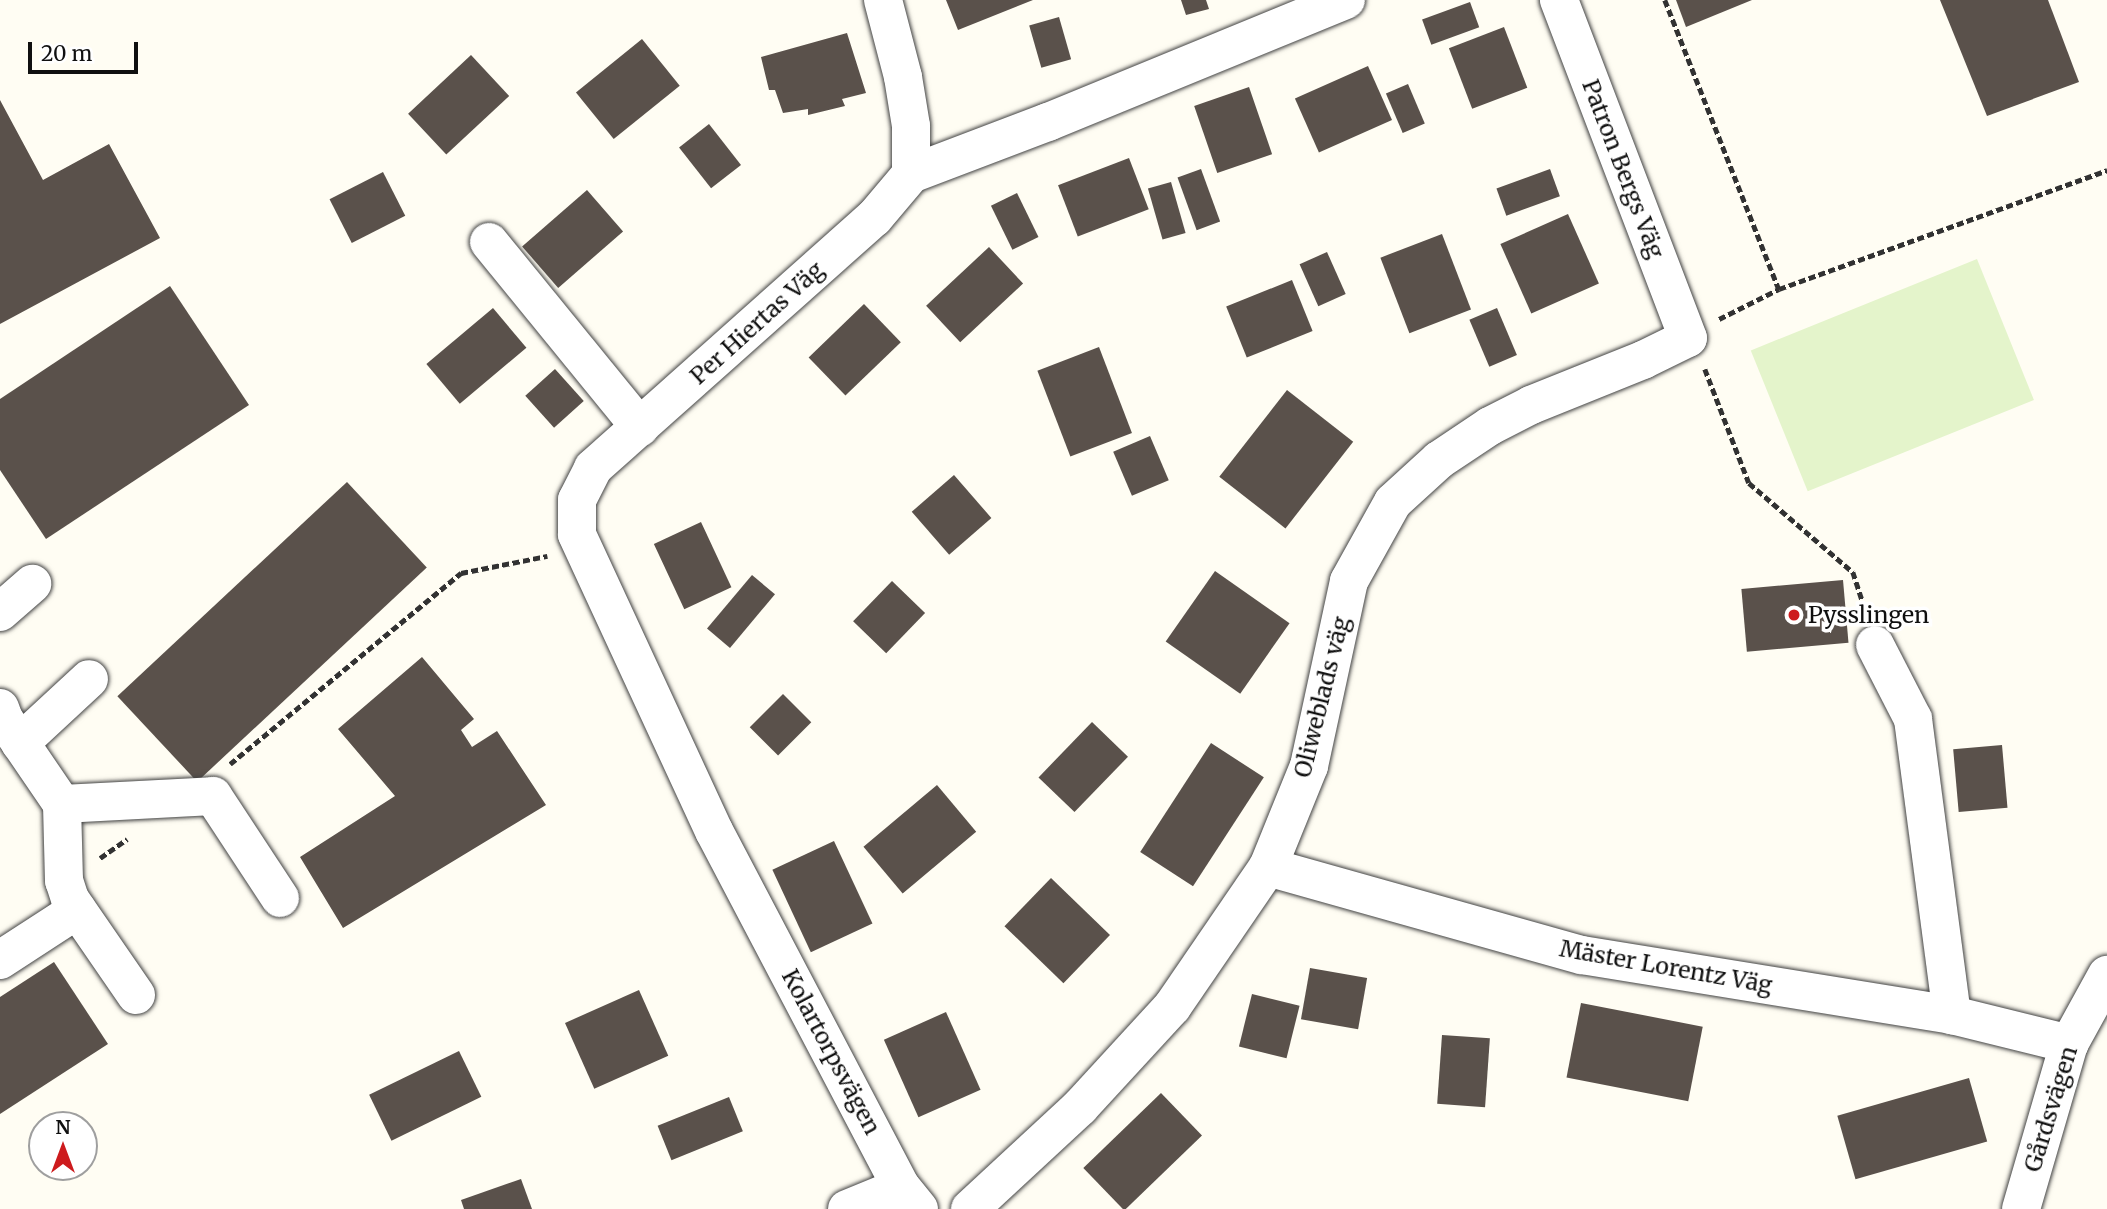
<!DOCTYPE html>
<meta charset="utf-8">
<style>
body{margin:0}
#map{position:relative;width:2107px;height:1209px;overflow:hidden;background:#fffdf3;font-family:Merriweather,serif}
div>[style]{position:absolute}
.pitch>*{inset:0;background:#e4f4cb;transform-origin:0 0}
.building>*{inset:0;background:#5a514b;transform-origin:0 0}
.path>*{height:4.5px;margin-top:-2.25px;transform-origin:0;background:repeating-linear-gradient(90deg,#323232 0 7px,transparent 0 10.5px)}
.roads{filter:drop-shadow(0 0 2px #434343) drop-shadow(0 0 2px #434343)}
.minor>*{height:38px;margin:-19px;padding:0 19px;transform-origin:19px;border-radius:19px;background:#fff}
.dots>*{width:19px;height:19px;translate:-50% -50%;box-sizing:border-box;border:4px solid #fff;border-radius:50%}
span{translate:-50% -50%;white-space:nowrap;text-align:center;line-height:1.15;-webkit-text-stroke:7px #fff;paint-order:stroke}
.street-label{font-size:23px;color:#101010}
.poi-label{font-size:23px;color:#101010}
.left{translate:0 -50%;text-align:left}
.north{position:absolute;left:28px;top:1111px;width:70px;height:70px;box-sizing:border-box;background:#fff;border:2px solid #9f9f9f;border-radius:50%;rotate:0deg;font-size:19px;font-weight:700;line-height:28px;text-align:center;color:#101010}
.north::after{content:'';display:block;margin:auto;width:24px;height:32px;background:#cd1b1d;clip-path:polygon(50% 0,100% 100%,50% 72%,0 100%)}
.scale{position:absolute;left:28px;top:42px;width:110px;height:32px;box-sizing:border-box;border:4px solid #101010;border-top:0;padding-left:9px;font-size:21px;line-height:24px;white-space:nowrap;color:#101010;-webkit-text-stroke:5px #fff;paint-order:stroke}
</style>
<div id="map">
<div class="pitch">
<i style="left:1977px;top:259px;width:152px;height:244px;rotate:68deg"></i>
</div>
<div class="building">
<i style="clip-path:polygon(946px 0,1033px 0,958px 30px)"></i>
<i style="clip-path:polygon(1181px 0,1206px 0,1209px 9px,1186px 15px)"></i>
<i style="clip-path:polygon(1676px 0,1752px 0,1686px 27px)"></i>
<i style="clip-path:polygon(1940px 0,2048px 0,2079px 82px,1987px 116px)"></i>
<i style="left:1470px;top:2px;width:27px;height:51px;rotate:70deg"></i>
<i style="left:1059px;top:17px;width:44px;height:31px;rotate:74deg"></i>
<i style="left:1504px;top:27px;width:65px;height:59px;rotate:69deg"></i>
<i style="clip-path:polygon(847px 33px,866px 93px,842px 99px,845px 106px,808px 115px,808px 109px,783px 113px,775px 90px,769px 90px,761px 57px)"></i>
<i style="left:642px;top:39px;width:60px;height:85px;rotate:51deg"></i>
<i style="left:471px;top:55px;width:56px;height:86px;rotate:47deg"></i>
<i style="left:1368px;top:66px;width:59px;height:80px;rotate:66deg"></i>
<i style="left:1408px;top:84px;width:43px;height:24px;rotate:67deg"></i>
<i style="left:1249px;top:87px;width:71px;height:58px;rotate:71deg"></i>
<i style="clip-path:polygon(0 100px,43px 180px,109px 144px,160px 238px,0 324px)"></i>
<i style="left:709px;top:124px;width:52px;height:38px;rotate:52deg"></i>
<i style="left:1129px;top:158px;width:55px;height:76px;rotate:69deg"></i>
<i style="left:1201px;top:169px;width:56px;height:25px;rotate:70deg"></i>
<i style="left:1550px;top:169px;width:29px;height:57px;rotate:70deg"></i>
<i style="left:383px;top:172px;width:49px;height:60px;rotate:63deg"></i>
<i style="left:1171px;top:182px;width:53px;height:24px;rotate:74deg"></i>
<i style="left:587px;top:190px;width:55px;height:86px;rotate:49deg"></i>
<i style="left:1017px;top:193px;width:49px;height:29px;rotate:64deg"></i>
<i style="left:1568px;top:214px;width:76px;height:74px;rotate:66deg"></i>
<i style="left:1442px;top:234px;width:81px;height:66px;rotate:69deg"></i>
<i style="left:989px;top:247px;width:50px;height:86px;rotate:47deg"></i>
<i style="left:1327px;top:252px;width:46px;height:30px;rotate:66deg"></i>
<i style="left:1292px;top:280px;width:55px;height:71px;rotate:68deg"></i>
<i style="clip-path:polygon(170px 286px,249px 405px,46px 539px,0 470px,0 399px)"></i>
<i style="left:864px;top:304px;width:53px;height:77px;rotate:46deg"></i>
<i style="left:493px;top:308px;width:52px;height:87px;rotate:50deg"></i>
<i style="left:1497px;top:308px;width:51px;height:30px;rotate:67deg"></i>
<i style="left:1099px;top:347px;width:92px;height:66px;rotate:69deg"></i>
<i style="left:555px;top:369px;width:43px;height:40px;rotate:48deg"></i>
<i style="left:1287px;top:390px;width:84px;height:110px;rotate:38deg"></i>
<i style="left:1150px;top:436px;width:48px;height:40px;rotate:67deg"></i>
<i style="left:954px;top:475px;width:57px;height:56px;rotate:49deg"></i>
<i style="left:347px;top:482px;width:117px;height:314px;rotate:47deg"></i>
<i style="left:701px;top:522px;width:72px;height:52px;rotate:65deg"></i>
<i style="left:1215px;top:571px;width:91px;height:86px;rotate:35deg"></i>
<i style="left:752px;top:575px;width:30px;height:70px;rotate:40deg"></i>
<i style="left:1843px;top:580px;width:63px;height:102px;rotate:85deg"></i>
<i style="left:892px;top:581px;width:46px;height:56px;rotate:44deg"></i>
<i style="clip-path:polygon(422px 657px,474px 719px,461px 730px,472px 747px,497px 731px,546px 805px,343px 928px,300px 857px,395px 796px,338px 729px)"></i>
<i style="left:783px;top:694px;width:40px;height:47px;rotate:45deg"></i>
<i style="left:1092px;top:722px;width:50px;height:77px;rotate:44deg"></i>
<i style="left:1211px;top:743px;width:63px;height:130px;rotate:33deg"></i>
<i style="left:2002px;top:745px;width:63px;height:49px;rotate:85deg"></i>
<i style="left:937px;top:785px;width:61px;height:96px;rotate:50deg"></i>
<i style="left:834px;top:841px;width:91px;height:68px;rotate:65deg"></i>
<i style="left:1051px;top:878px;width:82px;height:67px;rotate:44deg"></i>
<i style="clip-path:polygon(54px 962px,108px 1044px,0 1114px,0 997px)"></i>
<i style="left:1310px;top:968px;width:58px;height:52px;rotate:10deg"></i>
<i style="left:639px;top:990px;width:72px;height:81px;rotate:66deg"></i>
<i style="left:1252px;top:994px;width:49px;height:54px;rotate:14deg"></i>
<i style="left:1581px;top:1003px;width:124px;height:76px;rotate:11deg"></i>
<i style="left:946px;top:1012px;width:85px;height:68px;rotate:66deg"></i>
<i style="left:1442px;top:1035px;width:48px;height:69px;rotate:4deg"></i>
<i style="left:459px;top:1051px;width:51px;height:100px;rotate:64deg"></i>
<i style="left:1969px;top:1078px;width:66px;height:137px;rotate:74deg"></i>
<i style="left:1161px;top:1093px;width:59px;height:108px;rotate:46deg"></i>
<i style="left:729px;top:1097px;width:37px;height:77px;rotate:68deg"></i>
<i style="clip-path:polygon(521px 1179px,532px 1209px,464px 1209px,461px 1200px)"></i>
</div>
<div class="path">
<i style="left:1665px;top:0;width:311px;rotate:68.5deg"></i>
<i style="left:1719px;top:319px;width:67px;rotate:-26.6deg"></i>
<i style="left:1779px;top:289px;width:349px;rotate:-19.9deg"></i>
<i style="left:1705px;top:369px;width:122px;rotate:68.9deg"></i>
<i style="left:1749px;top:483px;width:137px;rotate:40.6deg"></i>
<i style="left:1853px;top:572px;width:40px;rotate:72deg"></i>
<i style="left:230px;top:764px;width:300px;rotate:-39.6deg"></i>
<i style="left:461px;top:573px;width:88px;rotate:-11.2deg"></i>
<i style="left:100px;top:858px;width:33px;rotate:-35deg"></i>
</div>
<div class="roads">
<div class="minor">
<i style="left:883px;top:0;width:80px;rotate:75.4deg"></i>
<i style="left:903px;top:77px;width:50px;rotate:80.7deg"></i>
<i style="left:911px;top:126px;width:48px;rotate:90deg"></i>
<i style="left:489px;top:242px;width:239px;rotate:50.8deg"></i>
<i style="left:0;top:612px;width:43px;rotate:-41.2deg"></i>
<i style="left:1875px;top:645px;width:83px;rotate:62.8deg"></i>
<i style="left:1913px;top:719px;width:299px;rotate:82.5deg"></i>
<i style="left:0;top:708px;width:12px;rotate:70deg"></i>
<i style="left:4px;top:719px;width:103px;rotate:55.7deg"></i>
<i style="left:20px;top:743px;width:94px;rotate:-42.8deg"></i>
<i style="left:1268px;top:867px;width:326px;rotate:15.7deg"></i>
<i style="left:1582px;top:955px;width:375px;rotate:9.2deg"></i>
<i style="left:1952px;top:1015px;width:121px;rotate:13.9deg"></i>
<i style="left:0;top:960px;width:92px;rotate:-33deg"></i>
<i style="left:136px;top:995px;width:116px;rotate:-124.5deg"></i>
<i style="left:70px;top:899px;width:19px;rotate:-108deg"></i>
<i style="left:64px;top:881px;width:77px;rotate:-91.5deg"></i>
<i style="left:62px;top:804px;width:151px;rotate:-3deg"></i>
<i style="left:213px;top:796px;width:122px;rotate:56.7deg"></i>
<i style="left:847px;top:1209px;width:58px;rotate:-22.2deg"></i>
<i style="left:919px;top:1209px;width:28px;rotate:-129deg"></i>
<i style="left:901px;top:1187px;width:402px;rotate:-117.7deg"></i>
<i style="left:714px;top:831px;width:327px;rotate:-114.8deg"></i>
<i style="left:577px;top:534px;width:34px;rotate:-90deg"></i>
<i style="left:577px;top:500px;width:36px;rotate:-63deg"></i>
<i style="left:593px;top:468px;width:376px;rotate:-41.7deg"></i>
<i style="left:874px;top:218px;width:57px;rotate:-49.9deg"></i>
<i style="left:911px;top:174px;width:147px;rotate:-20.8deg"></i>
<i style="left:1048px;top:122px;width:322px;rotate:-22.3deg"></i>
<i style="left:970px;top:1209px;width:150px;rotate:-42.8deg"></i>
<i style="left:1080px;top:1107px;width:136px;rotate:-47.4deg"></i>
<i style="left:1172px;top:1007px;width:170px;rotate:-55.6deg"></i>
<i style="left:1268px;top:867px;width:109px;rotate:-67.9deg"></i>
<i style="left:1309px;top:766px;width:189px;rotate:-77.8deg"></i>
<i style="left:1349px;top:581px;width:90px;rotate:-60.9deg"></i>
<i style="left:1393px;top:502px;width:62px;rotate:-42.4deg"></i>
<i style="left:1439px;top:460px;width:61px;rotate:-33.7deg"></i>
<i style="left:1490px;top:426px;width:46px;rotate:-27.1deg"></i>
<i style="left:1531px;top:405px;width:121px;rotate:-21.9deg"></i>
<i style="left:1643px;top:360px;width:50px;rotate:-26.1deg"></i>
<i style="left:1688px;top:338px;width:362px;rotate:-110.9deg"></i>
<i style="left:2021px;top:1209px;width:172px;rotate:-73.8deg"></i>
<i style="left:2069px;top:1044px;width:79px;rotate:-61.2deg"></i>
</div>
</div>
<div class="dots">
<i style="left:1794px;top:615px;background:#cd1b1d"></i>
</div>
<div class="street-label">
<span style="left:1623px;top:169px;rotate:69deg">Patron Bergs Väg</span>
<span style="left:757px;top:323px;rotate:-42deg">Per Hiertas Väg</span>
<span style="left:1322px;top:697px;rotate:-76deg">Oliweblads väg</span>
<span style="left:1666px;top:967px;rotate:10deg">Mäster Lorentz Väg</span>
<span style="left:831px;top:1052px;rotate:62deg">Kolartorpsvägen</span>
<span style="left:2051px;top:1109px;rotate:-73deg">Gårdsvägen</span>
</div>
<div class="poi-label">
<span class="left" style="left:1808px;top:615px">Pysslingen</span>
</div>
<div class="north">N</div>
<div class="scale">20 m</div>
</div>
